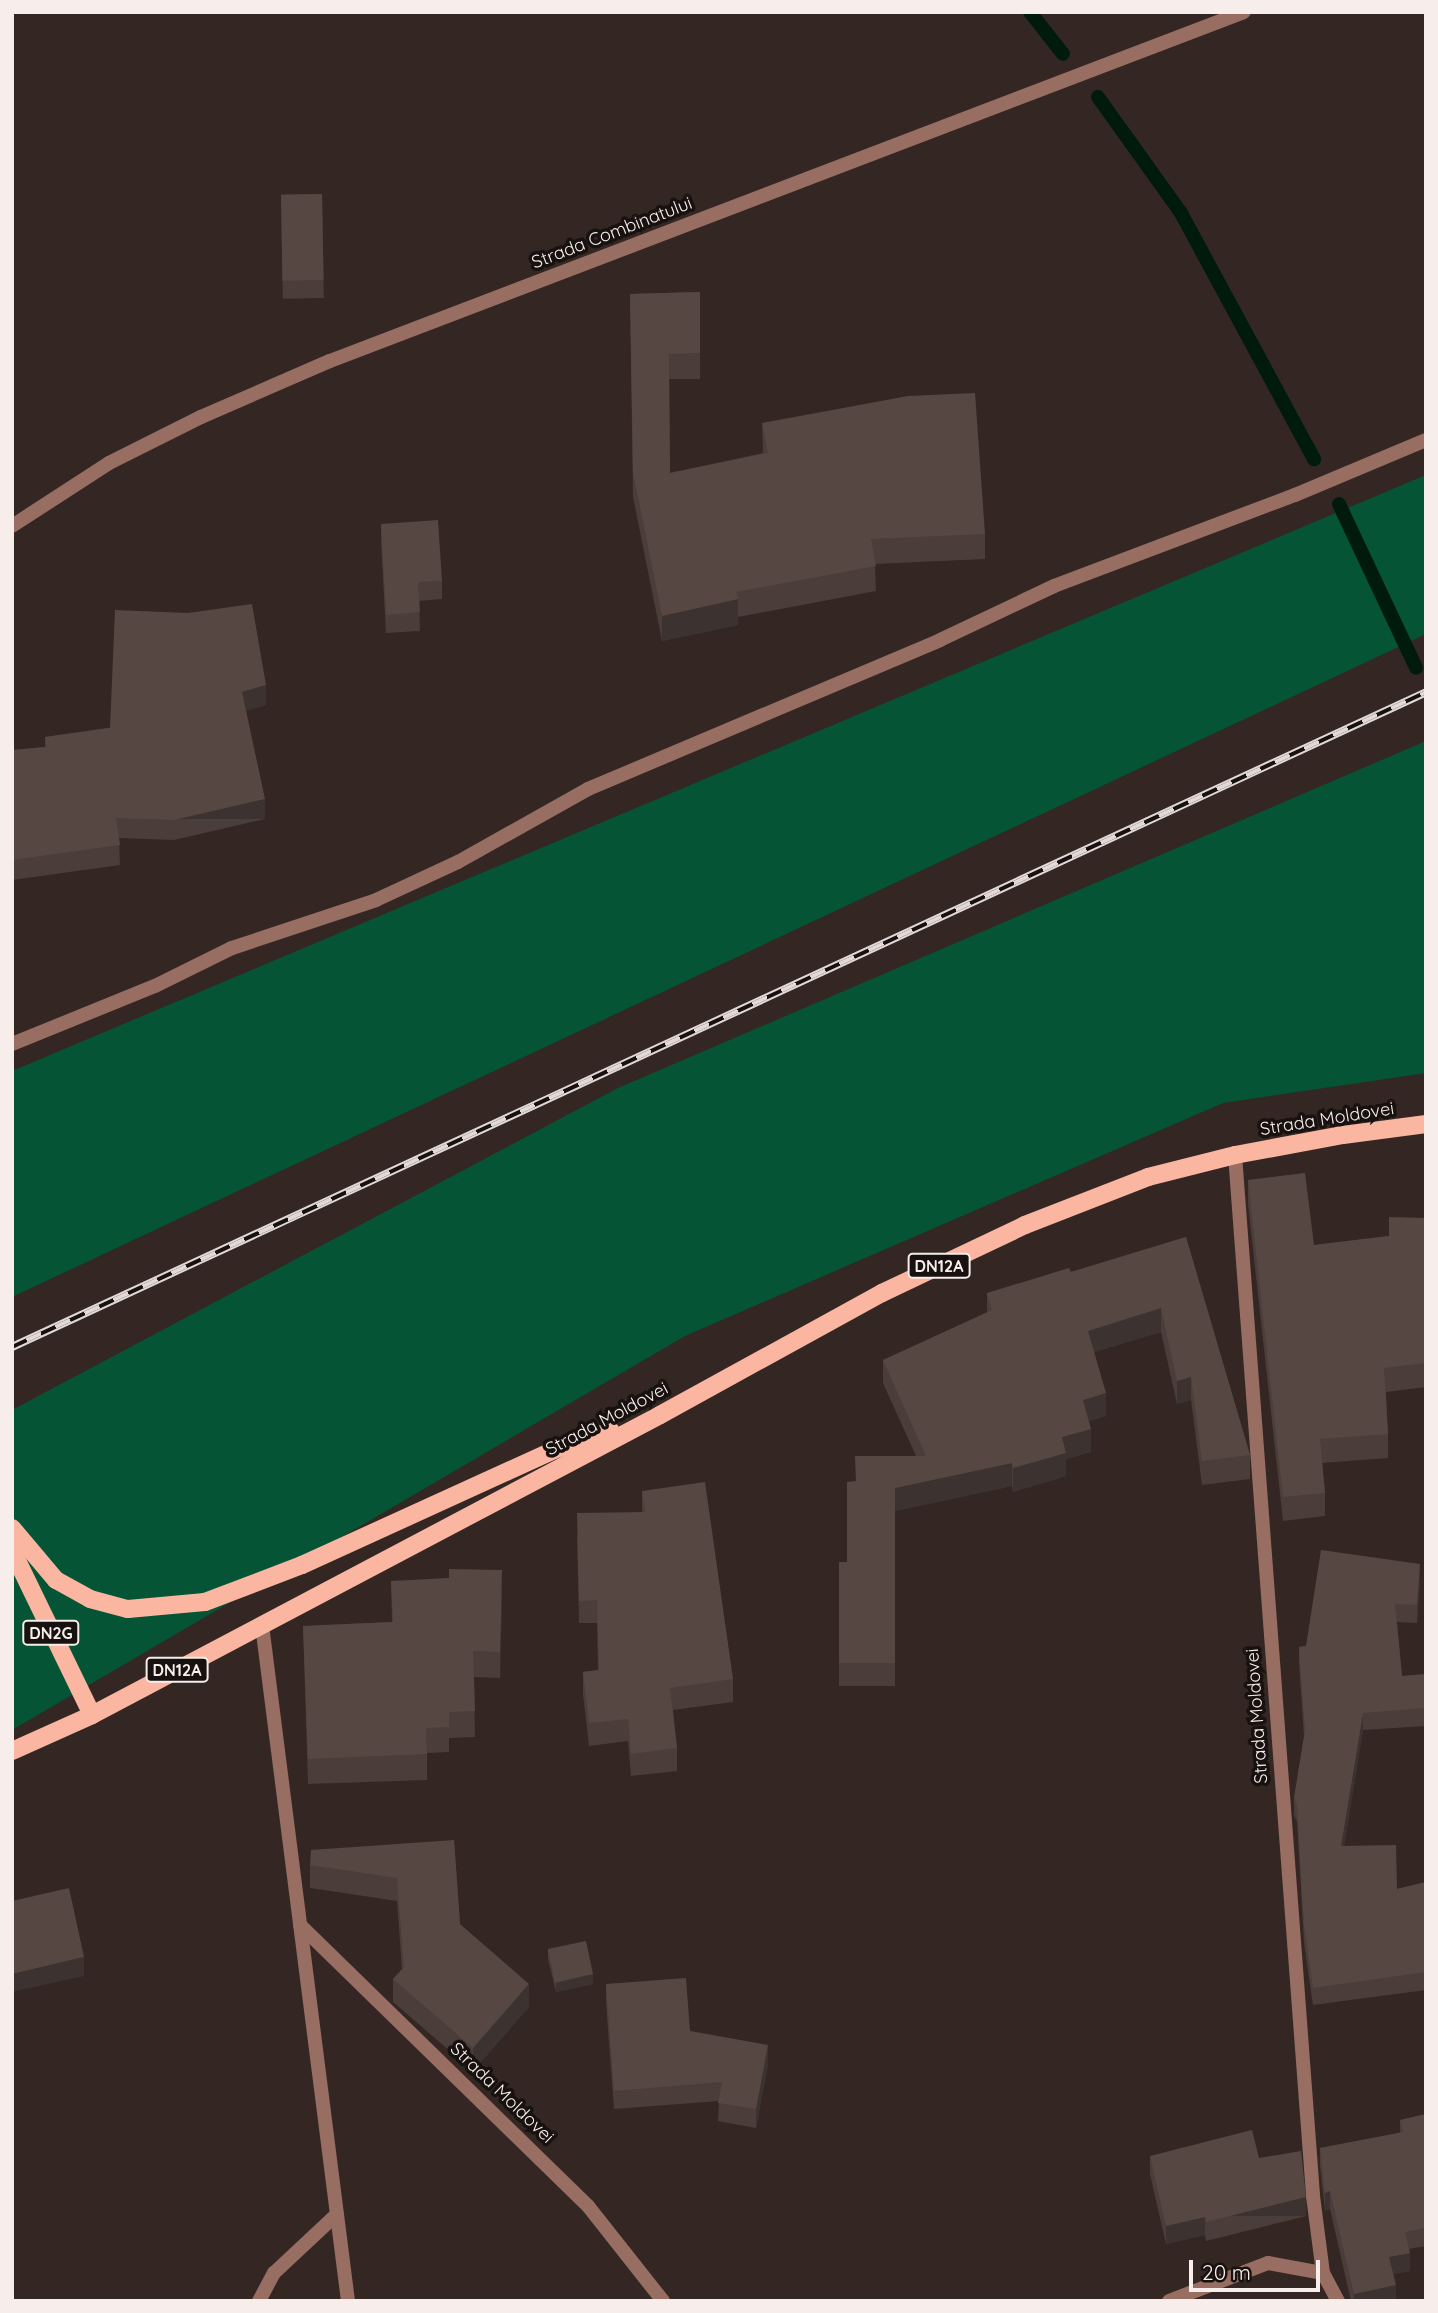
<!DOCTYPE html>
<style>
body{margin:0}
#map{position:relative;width:1438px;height:2313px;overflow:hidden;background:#342723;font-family:Quicksand,sans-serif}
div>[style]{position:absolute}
.green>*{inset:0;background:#045435}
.stream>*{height:14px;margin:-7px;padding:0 7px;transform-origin:7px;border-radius:7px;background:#001b0b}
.service>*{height:14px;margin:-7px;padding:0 7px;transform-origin:7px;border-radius:7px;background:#976e61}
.minor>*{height:14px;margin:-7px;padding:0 7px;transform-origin:7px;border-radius:7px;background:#976e61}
.tertiary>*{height:14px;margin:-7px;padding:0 7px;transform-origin:7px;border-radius:7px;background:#976e61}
.primary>*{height:18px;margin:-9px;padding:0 9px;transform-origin:9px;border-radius:9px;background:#fbb6a1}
.rail>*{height:8px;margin-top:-4px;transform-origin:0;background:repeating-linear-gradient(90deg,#17110f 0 16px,#e2d8d5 0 32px);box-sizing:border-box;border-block:2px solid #e2d8d5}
.wall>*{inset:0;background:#4a3d3a;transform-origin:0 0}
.shaded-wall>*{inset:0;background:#3c322f;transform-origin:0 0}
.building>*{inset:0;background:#564743;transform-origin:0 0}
span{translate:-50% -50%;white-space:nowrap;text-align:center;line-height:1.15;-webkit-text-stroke:7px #17110f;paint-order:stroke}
.shield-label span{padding:2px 5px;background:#17110f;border:2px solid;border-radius:5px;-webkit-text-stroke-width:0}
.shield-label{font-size:16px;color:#f7eeeb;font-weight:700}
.street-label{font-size:18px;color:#f7eeeb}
.frame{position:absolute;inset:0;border:14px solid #f7eeeb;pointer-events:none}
.scale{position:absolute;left:1189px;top:2260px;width:131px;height:32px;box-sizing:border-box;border:4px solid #f7eeeb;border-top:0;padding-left:9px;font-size:21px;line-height:24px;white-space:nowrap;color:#f7eeeb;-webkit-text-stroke:5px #17110f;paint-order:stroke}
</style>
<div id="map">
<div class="green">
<i style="clip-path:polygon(1426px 475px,1426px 634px,12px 1297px,12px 1071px)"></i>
<i style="clip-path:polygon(1426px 741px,1426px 1073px,1223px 1103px,685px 1336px,12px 1730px,12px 1410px,618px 1088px)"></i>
</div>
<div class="stream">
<i style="left:1030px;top:12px;width:53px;rotate:51.8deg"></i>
<i style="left:1098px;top:97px;width:143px;rotate:54.4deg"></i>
<i style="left:1181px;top:213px;width:280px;rotate:61.6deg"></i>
<i style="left:1339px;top:504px;width:181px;rotate:64.8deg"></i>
</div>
<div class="service">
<i style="left:259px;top:2301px;width:32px;rotate:-62deg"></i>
<i style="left:274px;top:2273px;width:86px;rotate:-43.1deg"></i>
</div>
<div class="minor">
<i style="left:12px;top:1044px;width:154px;rotate:-22.1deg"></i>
<i style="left:155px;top:986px;width:86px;rotate:-26.3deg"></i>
<i style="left:232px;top:948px;width:152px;rotate:-18.4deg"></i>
<i style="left:376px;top:900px;width:90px;rotate:-24.9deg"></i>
<i style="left:458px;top:862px;width:149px;rotate:-29.3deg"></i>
<i style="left:588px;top:789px;width:382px;rotate:-22.9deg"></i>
<i style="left:940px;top:640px;width:126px;rotate:-25.3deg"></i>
<i style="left:1054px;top:586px;width:258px;rotate:-20.7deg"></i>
<i style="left:1295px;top:495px;width:142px;rotate:-22.8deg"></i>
<i style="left:1235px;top:1155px;width:1044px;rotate:85.71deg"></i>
<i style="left:1313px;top:2196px;width:78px;rotate:82.6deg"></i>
<i style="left:1323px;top:2273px;width:32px;rotate:62deg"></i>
<i style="left:262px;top:1625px;width:681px;rotate:82.75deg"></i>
<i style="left:300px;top:1925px;width:402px;rotate:44.3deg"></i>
<i style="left:588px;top:2206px;width:121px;rotate:51.7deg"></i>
<i style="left:1169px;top:2301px;width:106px;rotate:-21deg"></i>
<i style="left:1268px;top:2263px;width:56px;rotate:10.3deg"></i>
</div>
<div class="tertiary">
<i style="left:12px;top:526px;width:116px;rotate:-33deg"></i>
<i style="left:109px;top:463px;width:103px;rotate:-26.6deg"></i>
<i style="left:201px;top:417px;width:141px;rotate:-23.5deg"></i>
<i style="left:330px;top:361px;width:978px;rotate:-20.9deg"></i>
</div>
<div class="primary">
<i style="left:12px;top:1528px;width:68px;rotate:49.8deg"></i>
<i style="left:56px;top:1580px;width:39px;rotate:29deg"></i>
<i style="left:90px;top:1599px;width:39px;rotate:15deg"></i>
<i style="left:128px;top:1609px;width:77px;rotate:-5.2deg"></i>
<i style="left:205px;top:1602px;width:104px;rotate:-20.9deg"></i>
<i style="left:302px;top:1565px;width:277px;rotate:-24.5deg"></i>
<i style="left:554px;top:1450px;width:60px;rotate:-18.4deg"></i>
<i style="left:12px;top:1550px;width:183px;rotate:64.1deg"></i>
<i style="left:12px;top:1751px;width:88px;rotate:-24.2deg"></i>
<i style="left:92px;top:1715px;width:642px;rotate:-27.84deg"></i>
<i style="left:660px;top:1415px;width:253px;rotate:-28.8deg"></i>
<i style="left:882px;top:1293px;width:158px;rotate:-25.4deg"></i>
<i style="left:1025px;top:1225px;width:132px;rotate:-21.3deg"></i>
<i style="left:1148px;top:1177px;width:90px;rotate:-14.2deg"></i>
<i style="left:1235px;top:1155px;width:110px;rotate:-10.5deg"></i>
<i style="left:1343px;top:1135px;width:84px;rotate:-7.5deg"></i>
</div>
<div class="rail">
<i style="left:12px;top:1347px;width:1558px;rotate:-24.85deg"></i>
</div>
<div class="wall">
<i style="left:322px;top:194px;width:104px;height:41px;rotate:89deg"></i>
<i style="clip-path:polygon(700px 292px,700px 379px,669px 379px,670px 473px,763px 453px,762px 423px,985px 534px,985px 559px,875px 564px,876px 591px,738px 617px,738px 625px,662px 641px,633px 497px,630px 294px)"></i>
<i style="clip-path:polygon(381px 524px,442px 581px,442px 599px,419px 601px,420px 631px,386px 633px,381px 542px)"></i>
<i style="clip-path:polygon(266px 705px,246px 711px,265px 819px,174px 840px,119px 838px,120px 865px,12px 880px,12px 750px,45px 747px,45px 737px)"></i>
<i style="clip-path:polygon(1248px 1180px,1314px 1245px,1389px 1236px,1426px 1218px,1426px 1387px,1386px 1392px,1388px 1434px,1388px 1458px,1322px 1463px,1325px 1493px,1325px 1516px,1283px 1521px,1248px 1204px)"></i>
<i style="clip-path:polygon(1186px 1237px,1250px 1455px,1250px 1479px,1202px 1485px,1191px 1400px,1177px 1404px,1161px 1332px,1094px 1352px,1106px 1416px,1089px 1421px,1091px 1452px,1066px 1459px,1066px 1476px,1013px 1492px,1012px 1486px,895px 1511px,895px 1686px,839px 1686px,839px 1562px,847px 1562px,855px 1481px,916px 1456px,883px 1383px,883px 1360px,987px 1313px,987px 1293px,1071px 1272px)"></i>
<i style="clip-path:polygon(642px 1491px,733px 1679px,733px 1702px,673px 1710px,677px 1748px,677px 1771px,631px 1776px,628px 1741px,589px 1746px,583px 1694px,583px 1672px,598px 1670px,597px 1623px,579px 1623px,577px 1536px,642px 1512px)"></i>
<i style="clip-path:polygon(391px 1581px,502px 1596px,500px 1678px,474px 1677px,475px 1737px,449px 1738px,449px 1752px,427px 1753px,427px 1780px,308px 1784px,303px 1626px,392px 1622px)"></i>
<i style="clip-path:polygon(1420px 1582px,1417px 1623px,1397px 1622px,1402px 1676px,1426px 1674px,1426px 1726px,1363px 1730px,1344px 1846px,1397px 1889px,1426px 1882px,1426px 1990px,1313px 2005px,1304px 1943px,1297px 1822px,1294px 1815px,1294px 1798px,1304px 1736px,1299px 1664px,1299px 1647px,1306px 1646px)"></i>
<i style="clip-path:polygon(454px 1840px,460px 1924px,529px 2007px,473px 2071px,393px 2002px,393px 1979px,402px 1969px,397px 1901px,310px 1888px,310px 1865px)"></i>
<i style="clip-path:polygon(548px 1950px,593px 1984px,556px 1992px,548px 1959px)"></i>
<i style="clip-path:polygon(606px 1984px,690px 2031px,768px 2064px,756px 2128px,718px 2121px,719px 2101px,614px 2109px,606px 2003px)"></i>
<i style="clip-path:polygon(1426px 2114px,1426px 2246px,1409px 2249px,1410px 2271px,1393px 2274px,1396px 2301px,1351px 2301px,1330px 2209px,1325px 2211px,1320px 2166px,1320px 2148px,1400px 2133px,1400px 2120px)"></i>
<i style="clip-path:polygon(1150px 2156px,1259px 2158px,1306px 2216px,1206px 2241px,1205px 2235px,1166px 2244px,1150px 2174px)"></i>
</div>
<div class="shaded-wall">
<i style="clip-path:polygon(738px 599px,738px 625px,662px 641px,662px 616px)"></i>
<i style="clip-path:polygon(266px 685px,266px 705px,242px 712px,242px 692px)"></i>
<i style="left:265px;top:799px;width:20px;height:93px;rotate:90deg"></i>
<i style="clip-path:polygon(1161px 1308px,1161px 1332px,1088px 1354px,1088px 1331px)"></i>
<i style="clip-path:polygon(1191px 1377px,1191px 1400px,1177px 1404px,1177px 1381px)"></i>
<i style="clip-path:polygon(1106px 1393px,1106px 1416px,1083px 1423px,1083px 1400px)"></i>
<i style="clip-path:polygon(1091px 1429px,1091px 1452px,1066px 1459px,1066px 1476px,1013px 1492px,1013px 1468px,1062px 1437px)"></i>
<i style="clip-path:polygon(1012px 1463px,1012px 1486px,895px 1511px,895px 1686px,895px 1488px)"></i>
<i style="clip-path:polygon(1420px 1564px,1420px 1582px,1417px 1623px,1417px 1605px)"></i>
<i style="clip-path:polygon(502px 1570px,502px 1596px,500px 1678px,500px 1652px)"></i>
<i style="clip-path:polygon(1363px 1713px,1363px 1730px,1341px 1864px,1341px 1846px)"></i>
<i style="clip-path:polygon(84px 1957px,84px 1976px,12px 1992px,12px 1974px)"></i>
<i style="clip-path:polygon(593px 1974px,593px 1984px,556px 1992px,556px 1983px)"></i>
<i style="clip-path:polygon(529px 1984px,529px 2007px,473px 2071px,473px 2048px)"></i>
<i style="clip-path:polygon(768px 2045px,768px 2064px,756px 2128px,756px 2109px)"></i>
<i style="clip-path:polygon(1330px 2191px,1330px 2209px,1325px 2211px,1325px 2193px)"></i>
<i style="left:1306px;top:2197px;width:19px;height:103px;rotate:90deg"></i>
<i style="clip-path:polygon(1205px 2217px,1205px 2235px,1166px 2244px,1166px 2226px)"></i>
<i style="clip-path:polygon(1410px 2253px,1410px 2271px,1389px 2275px,1389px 2257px)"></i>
<i style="clip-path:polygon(1396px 2285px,1396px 2301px,1354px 2301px,1354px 2294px)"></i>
</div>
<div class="building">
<i style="left:322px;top:194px;width:86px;height:41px;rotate:89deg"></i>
<i style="clip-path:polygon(700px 292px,700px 353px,669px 354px,670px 473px,768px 453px,762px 423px,908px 396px,975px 393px,985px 534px,871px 539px,876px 566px,736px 592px,738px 599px,662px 616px,633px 472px,630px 294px)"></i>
<i style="clip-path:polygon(438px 520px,442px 581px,418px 582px,420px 612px,386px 615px,381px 524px)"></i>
<i style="clip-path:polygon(252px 604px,266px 685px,242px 692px,265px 799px,174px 820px,116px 818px,120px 845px,12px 860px,12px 750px,46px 747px,45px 737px,110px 728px,115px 610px,188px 613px)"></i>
<i style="clip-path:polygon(1305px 1173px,1314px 1245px,1389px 1236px,1389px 1217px,1426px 1218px,1426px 1363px,1384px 1368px,1388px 1434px,1320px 1439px,1325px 1493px,1283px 1497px,1248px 1180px)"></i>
<i style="clip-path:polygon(1186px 1237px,1250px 1455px,1202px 1461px,1191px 1377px,1177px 1381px,1161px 1308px,1088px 1331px,1106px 1393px,1083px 1400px,1091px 1429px,1062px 1437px,1066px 1453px,1013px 1468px,1012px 1463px,895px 1488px,895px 1663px,839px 1663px,839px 1562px,847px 1562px,847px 1482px,856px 1481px,855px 1456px,926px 1456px,883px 1360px,992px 1310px,987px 1293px,1069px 1268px,1071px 1272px)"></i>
<i style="clip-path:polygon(705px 1482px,733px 1679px,670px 1688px,677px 1748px,631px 1754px,628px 1719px,589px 1723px,583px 1672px,599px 1670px,597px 1600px,579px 1601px,577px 1513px,645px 1512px,642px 1491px)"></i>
<i style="clip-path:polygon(1321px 1550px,1420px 1564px,1417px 1605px,1395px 1604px,1402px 1676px,1426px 1674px,1426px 1708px,1363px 1713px,1341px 1846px,1396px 1845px,1397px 1889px,1426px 1882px,1426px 1972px,1313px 1988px,1304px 1925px,1297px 1805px,1294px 1798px,1305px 1731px,1299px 1647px,1306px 1646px)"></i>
<i style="clip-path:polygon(449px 1569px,502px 1570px,500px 1652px,473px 1651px,475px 1711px,449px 1712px,449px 1727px,426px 1728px,427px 1754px,308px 1759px,303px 1626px,393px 1622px,391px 1581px,449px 1578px)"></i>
<i style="clip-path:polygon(454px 1840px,460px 1924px,529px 1984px,473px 2048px,393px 1979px,404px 1967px,397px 1878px,310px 1865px,311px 1850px)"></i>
<i style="clip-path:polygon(69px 1888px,84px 1957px,12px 1974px,12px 1901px)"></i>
<i style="left:586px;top:1941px;width:34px;height:39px;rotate:78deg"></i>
<i style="clip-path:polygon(686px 1978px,690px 2031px,768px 2045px,756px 2109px,718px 2103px,722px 2082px,614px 2091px,606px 1984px)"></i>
<i style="clip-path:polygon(1426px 2114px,1426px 2228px,1405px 2232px,1410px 2253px,1389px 2257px,1396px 2285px,1354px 2294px,1330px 2191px,1325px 2193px,1320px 2148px,1403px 2132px,1400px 2120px)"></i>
<i style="clip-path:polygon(1252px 2130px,1259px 2158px,1301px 2151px,1306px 2197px,1206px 2222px,1205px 2217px,1166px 2226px,1150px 2156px)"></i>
</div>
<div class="shield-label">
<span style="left:939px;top:1266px">DN12A</span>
<span style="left:51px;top:1633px">DN2G</span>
<span style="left:177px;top:1670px">DN12A</span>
</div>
<div class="street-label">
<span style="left:612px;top:233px;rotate:-21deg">Strada Combinatului</span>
<span style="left:1327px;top:1119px;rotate:-9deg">Strada Moldovei</span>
<span style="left:607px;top:1419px;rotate:-28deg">Strada Moldovei</span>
<span style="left:1257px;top:1716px;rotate:-94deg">Strada Moldovei</span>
<span style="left:502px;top:2093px;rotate:44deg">Strada Moldovei</span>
</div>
<div class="frame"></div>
<div class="scale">20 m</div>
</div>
